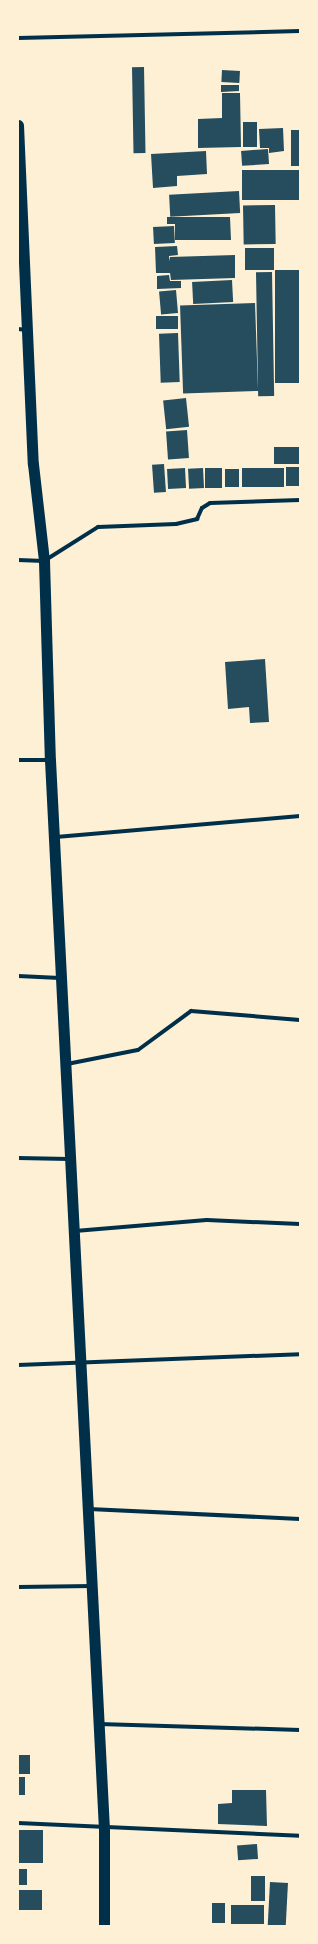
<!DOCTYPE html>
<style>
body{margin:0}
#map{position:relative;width:318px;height:1944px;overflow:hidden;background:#fdf0d5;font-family:Barlow,sans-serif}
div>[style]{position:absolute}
.building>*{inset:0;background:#264d5e;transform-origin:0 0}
.minor>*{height:4px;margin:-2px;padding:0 2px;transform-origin:2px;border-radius:2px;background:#003049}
.trunk>*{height:11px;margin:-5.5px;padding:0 5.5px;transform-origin:5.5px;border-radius:5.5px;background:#003049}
span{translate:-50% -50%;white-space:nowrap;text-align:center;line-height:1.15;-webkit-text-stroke:3.5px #fdf0d5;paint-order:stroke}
.frame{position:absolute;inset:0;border:19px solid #fdf0d5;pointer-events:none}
</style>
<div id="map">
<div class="building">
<i style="left:144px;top:67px;width:86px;height:12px;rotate:89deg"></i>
<i style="left:222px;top:70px;width:18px;height:12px;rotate:3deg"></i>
<i style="clip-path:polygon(221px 85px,239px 85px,239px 91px,221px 92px)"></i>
<i style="clip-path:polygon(222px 93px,240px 93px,241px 147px,198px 148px,198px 119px,222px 118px)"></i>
<i style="left:243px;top:122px;width:14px;height:25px"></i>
<i style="clip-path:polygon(283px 128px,284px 151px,269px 153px,269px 148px,260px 148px,259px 129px)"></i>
<i style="left:291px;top:130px;width:9px;height:36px"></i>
<i style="left:268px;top:149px;width:15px;height:27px;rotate:86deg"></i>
<i style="clip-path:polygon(206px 151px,207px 174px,177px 176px,177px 186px,153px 188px,151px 154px)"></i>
<i style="left:242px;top:170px;width:58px;height:30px"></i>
<i style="left:239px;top:191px;width:22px;height:70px;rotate:87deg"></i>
<i style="left:275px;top:205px;width:39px;height:32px;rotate:89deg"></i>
<i style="clip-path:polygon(167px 217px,230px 217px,231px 240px,175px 240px,175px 224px,167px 224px)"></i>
<i style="left:174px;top:226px;width:17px;height:21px;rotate:87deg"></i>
<i style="clip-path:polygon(177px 246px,178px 255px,169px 256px,169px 261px,170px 257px,235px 255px,235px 278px,171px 280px,170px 273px,156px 273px,155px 247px)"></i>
<i style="left:245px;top:248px;width:29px;height:22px"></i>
<i style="left:300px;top:270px;width:113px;height:25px;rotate:90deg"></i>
<i style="left:272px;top:272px;width:124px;height:16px;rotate:89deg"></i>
<i style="clip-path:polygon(169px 275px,170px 281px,181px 281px,181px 288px,157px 289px,157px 276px)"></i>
<i style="left:232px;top:280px;width:22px;height:40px;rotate:87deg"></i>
<i style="left:176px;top:290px;width:23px;height:17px;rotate:85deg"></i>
<i style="left:255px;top:303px;width:88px;height:75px;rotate:88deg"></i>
<i style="left:178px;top:316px;width:13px;height:22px;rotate:90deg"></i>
<i style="left:178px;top:333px;width:49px;height:19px;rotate:88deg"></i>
<i style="left:186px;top:398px;width:29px;height:23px;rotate:84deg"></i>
<i style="left:187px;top:430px;width:28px;height:21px;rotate:86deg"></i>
<i style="left:300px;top:447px;width:17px;height:26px;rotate:90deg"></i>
<i style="left:164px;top:464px;width:28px;height:12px;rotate:86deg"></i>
<i style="left:286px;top:467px;width:14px;height:19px"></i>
<i style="left:185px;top:468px;width:20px;height:18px;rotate:87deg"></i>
<i style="left:203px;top:468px;width:20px;height:15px;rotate:87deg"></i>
<i style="left:205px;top:468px;width:17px;height:20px"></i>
<i style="left:242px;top:468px;width:42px;height:19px"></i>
<i style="left:225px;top:469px;width:14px;height:18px"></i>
<i style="clip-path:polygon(265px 659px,269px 722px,250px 723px,249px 707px,228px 709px,225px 662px)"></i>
<i style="left:18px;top:1755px;width:12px;height:19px"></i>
<i style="left:18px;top:1777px;width:7px;height:18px"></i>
<i style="clip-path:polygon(232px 1790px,266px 1790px,267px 1826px,218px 1824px,218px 1804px,232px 1803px)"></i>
<i style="left:18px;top:1830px;width:25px;height:33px"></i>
<i style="left:257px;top:1844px;width:15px;height:20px;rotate:86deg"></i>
<i style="left:18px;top:1869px;width:9px;height:16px"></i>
<i style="left:251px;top:1876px;width:14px;height:25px"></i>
<i style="left:270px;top:1882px;width:18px;height:44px;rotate:3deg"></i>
<i style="left:18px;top:1890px;width:24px;height:20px"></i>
<i style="left:212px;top:1903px;width:13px;height:20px"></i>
<i style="left:231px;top:1905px;width:33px;height:19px"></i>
</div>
<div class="minor">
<i style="left:18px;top:38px;width:282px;rotate:-1.4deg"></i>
<i style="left:18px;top:329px;width:9px;rotate:6deg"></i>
<i style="left:18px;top:560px;width:26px;rotate:2deg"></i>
<i style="left:44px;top:561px;width:64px;rotate:-32.2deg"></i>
<i style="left:98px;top:527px;width:78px;rotate:-2.2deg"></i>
<i style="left:176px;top:524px;width:22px;rotate:-13deg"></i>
<i style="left:197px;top:519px;width:12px;rotate:-66deg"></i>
<i style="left:202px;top:508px;width:9px;rotate:-32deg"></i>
<i style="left:210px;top:503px;width:90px;rotate:-1.9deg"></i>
<i style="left:18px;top:760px;width:32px"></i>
<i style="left:56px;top:837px;width:245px;rotate:-4.9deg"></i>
<i style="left:18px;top:976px;width:42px;rotate:2.7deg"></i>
<i style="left:67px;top:1064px;width:72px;rotate:-11.2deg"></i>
<i style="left:138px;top:1050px;width:66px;rotate:-36.3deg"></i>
<i style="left:191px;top:1011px;width:109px;rotate:4.7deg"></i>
<i style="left:18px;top:1158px;width:51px;rotate:1.1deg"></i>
<i style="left:75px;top:1231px;width:132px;rotate:-4.8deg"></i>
<i style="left:207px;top:1220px;width:93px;rotate:2.5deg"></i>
<i style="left:18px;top:1365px;width:282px;rotate:-2.2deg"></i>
<i style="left:89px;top:1509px;width:211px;rotate:2.7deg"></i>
<i style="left:18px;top:1587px;width:74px;rotate:-0.8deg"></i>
<i style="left:99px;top:1724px;width:201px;rotate:1.7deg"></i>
<i style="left:18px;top:1823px;width:282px;rotate:2.6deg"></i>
</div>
<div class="trunk">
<i style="left:18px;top:125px;width:339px;rotate:87.5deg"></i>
<i style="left:33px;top:464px;width:98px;rotate:83.5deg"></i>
<i style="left:44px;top:561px;width:199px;rotate:88.3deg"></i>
<i style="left:50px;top:760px;width:1070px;rotate:87.11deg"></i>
<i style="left:104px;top:1829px;width:97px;rotate:90deg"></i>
</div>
<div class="frame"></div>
</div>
